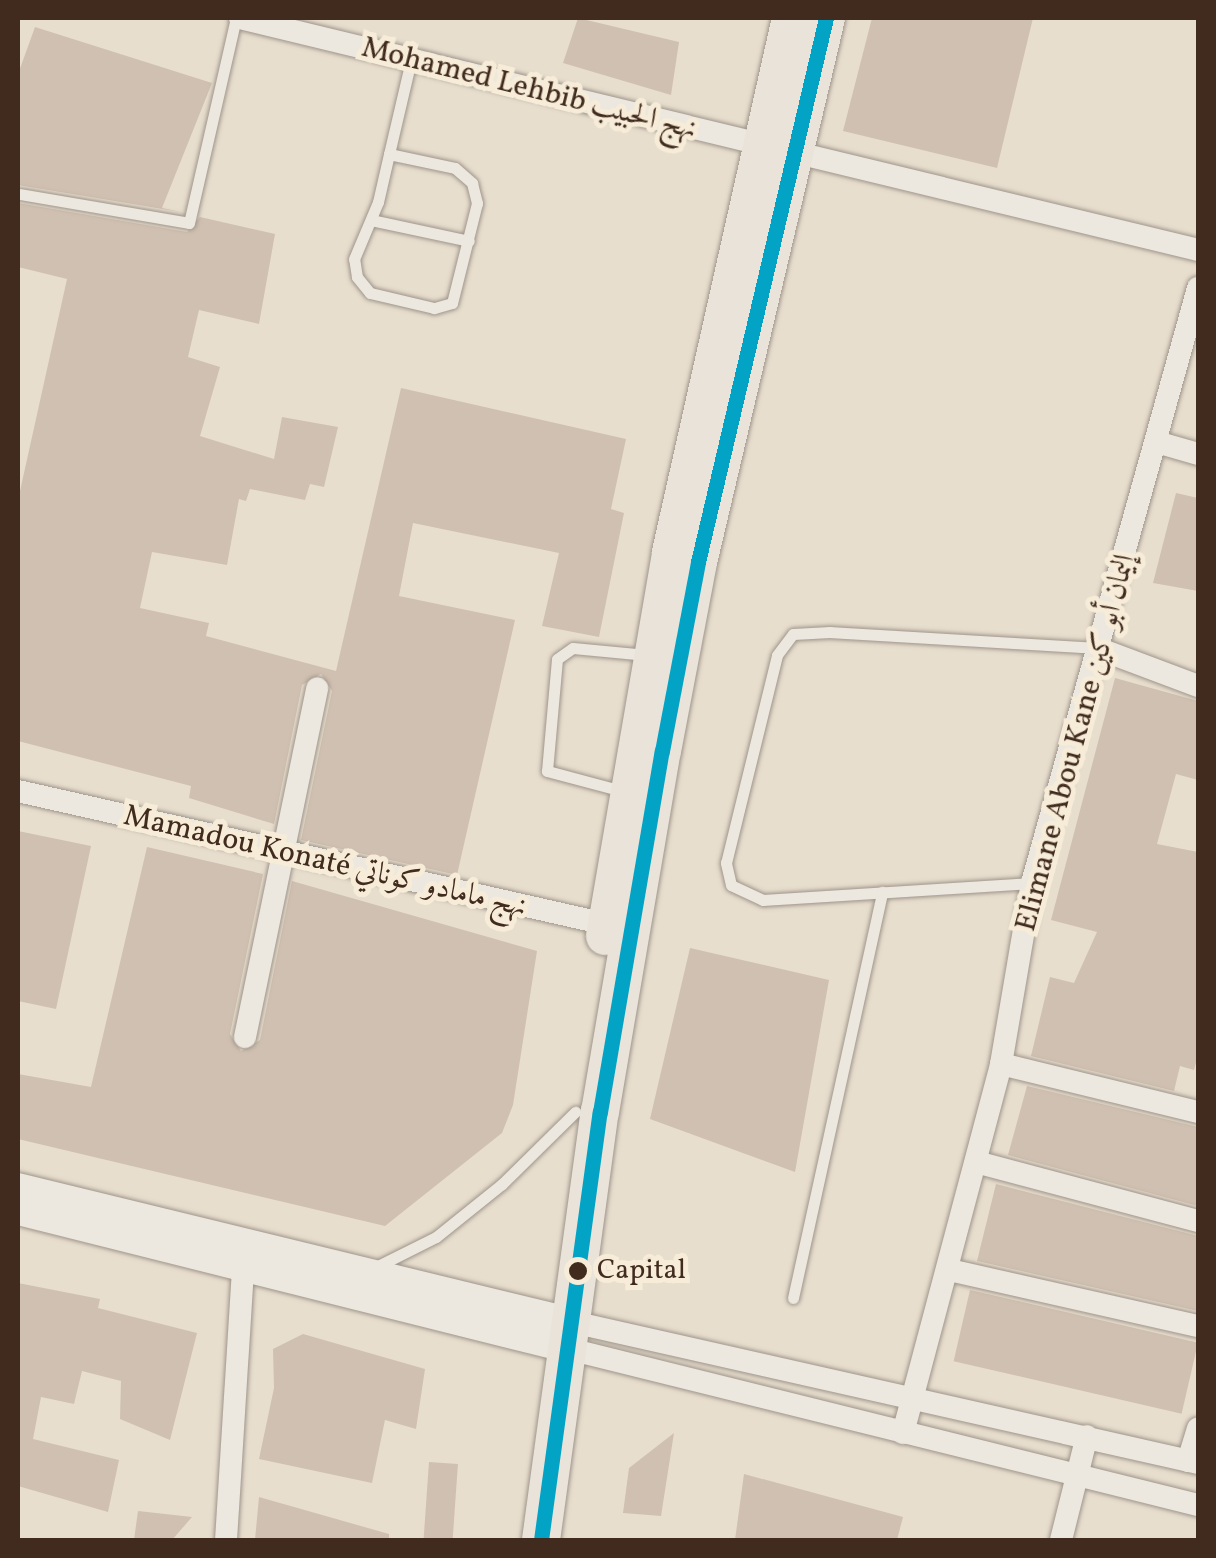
<!DOCTYPE html>
<meta charset="utf-8">
<style>
body{margin:0}
#map{position:relative;width:1216px;height:1558px;overflow:hidden;background:#e8dece;font-family:Vollkorn,Amiri,serif}
div>[style]{position:absolute}
.building>*{inset:0;background:#d0c0b1;transform-origin:0 0}
.roads{filter:drop-shadow(0 0 2px #9e958a) drop-shadow(0 0 2px #9e958a)}
.service>*{height:11px;margin:-5.5px;padding:0 5.5px;transform-origin:5.5px;border-radius:5.5px;background:#ece7df}
.minor>*{height:22px;margin:-11px;padding:0 11px;transform-origin:11px;border-radius:11px;background:#ece7df}
.tertiary>*{height:28px;margin:-14px;padding:0 14px;transform-origin:14px;border-radius:14px;background:#ece7df}
.trunk>*{height:38px;margin:-19px;padding:0 19px;transform-origin:19px;border-radius:19px;background:#e9e3da}
.bus-1>*{height:15px;margin:-7.5px;padding:0 7.5px;transform-origin:7.5px;border-radius:7.5px;background:#03a3c5}
.dots>*{width:28px;height:28px;translate:-50% -50%;box-sizing:border-box;border:5px solid #f7ecd8;border-radius:50%}
span{translate:-50% -50%;white-space:nowrap;text-align:center;line-height:1.15;-webkit-text-stroke:10px #f7ecd8;paint-order:stroke}
.bus-label{font-size:28px;color:#412b1e}
.left{translate:0 -50%;text-align:left}
.street-label{font-size:30px;color:#412b1e}
.frame{position:absolute;inset:0;border:20px solid #412b1e;pointer-events:none}
</style>
<div id="map">
<div class="building">
<i style="clip-path:polygon(578px 18px,679px 42px,671px 95px,563px 63px)"></i>
<i style="clip-path:polygon(872px 18px,1033px 18px,997px 168px,843px 131px)"></i>
<i style="clip-path:polygon(35px 27px,212px 83px,162px 208px,181px 212px,18px 185px,18px 74px)"></i>
<i style="clip-path:polygon(18px 203px,187px 232px,200px 217px,275px 234px,259px 324px,199px 310px,188px 357px,220px 367px,200px 436px,274px 459px,282px 417px,338px 427px,324px 487px,310px 484px,305px 500px,250px 489px,246px 501px,239px 499px,227px 565px,152px 552px,140px 608px,209px 623px,206px 636px,336px 671px,401px 388px,626px 439px,611px 509px,624px 513px,599px 637px,542px 626px,559px 553px,413px 523px,399px 596px,515px 620px,457px 875px,301px 840px,332px 691px,321px 674px,302px 685px,274px 824px,189px 798px,191px 786px,18px 741px,18px 500px,67px 279px,18px 267px)"></i>
<i style="clip-path:polygon(1176px 493px,1198px 498px,1198px 591px,1153px 583px)"></i>
<i style="clip-path:polygon(1115px 678px,1198px 701px,1198px 780px,1176px 774px,1157px 844px,1198px 852px,1198px 1055px,1194px 1070px,1180px 1066px,1174px 1091px,1031px 1056px,1050px 977px,1074px 983px,1097px 932px,1051px 920px)"></i>
<i style="clip-path:polygon(18px 831px,91px 846px,56px 1009px,18px 1001px)"></i>
<i style="clip-path:polygon(147px 847px,263px 874px,230px 1034px,241px 1051px,260px 1040px,292px 881px,537px 951px,513px 1105px,502px 1133px,385px 1226px,18px 1139px,18px 1074px,91px 1087px)"></i>
<i style="clip-path:polygon(690px 948px,829px 980px,795px 1172px,650px 1119px)"></i>
<i style="clip-path:polygon(1027px 1086px,1198px 1127px,1198px 1206px,1008px 1155px)"></i>
<i style="clip-path:polygon(996px 1184px,1198px 1236px,1198px 1311px,977px 1261px)"></i>
<i style="clip-path:polygon(18px 1283px,100px 1299px,98px 1308px,197px 1333px,170px 1440px,120px 1419px,121px 1381px,82px 1371px,74px 1404px,41px 1397px,33px 1439px,119px 1460px,108px 1512px,18px 1486px)"></i>
<i style="left:970px;top:1290px;width:234px;height:73px;rotate:13deg"></i>
<i style="clip-path:polygon(303px 1334px,425px 1369px,416px 1429px,385px 1420px,372px 1483px,259px 1459px,274px 1388px,273px 1349px)"></i>
<i style="clip-path:polygon(674px 1433px,661px 1516px,623px 1513px,629px 1468px)"></i>
<i style="left:429px;top:1462px;width:29px;height:78px;rotate:4deg"></i>
<i style="clip-path:polygon(744px 1474px,903px 1517px,897px 1540px,735px 1540px)"></i>
<i style="clip-path:polygon(259px 1497px,389px 1534px,389px 1540px,255px 1540px)"></i>
<i style="clip-path:polygon(138px 1511px,192px 1517px,172px 1540px,134px 1540px)"></i>
</div>
<div class="roads">
<div class="service">
<i style="left:389px;top:154px;width:67px;rotate:12deg"></i>
<i style="left:455px;top:168px;width:23px;rotate:41deg"></i>
<i style="left:472px;top:183px;width:21px;rotate:76deg"></i>
<i style="left:477px;top:203px;width:103px;rotate:104deg"></i>
<i style="left:452px;top:303px;width:19px;rotate:164deg"></i>
<i style="left:434px;top:308px;width:66px;rotate:-166.8deg"></i>
<i style="left:370px;top:293px;width:21px;rotate:-129deg"></i>
<i style="left:357px;top:277px;width:18px;rotate:-99deg"></i>
<i style="left:354px;top:259px;width:62px;rotate:-67.2deg"></i>
<i style="left:378px;top:202px;width:49px;rotate:-77.1deg"></i>
<i style="left:389px;top:154px;width:97px;rotate:-76.8deg"></i>
<i style="left:20px;top:194px;width:171px;rotate:9.7deg"></i>
<i style="left:189px;top:223px;width:210px;rotate:-77.1deg"></i>
<i style="left:371px;top:220px;width:100px;rotate:12.1deg"></i>
<i style="left:626px;top:792px;width:82px;rotate:-165.1deg"></i>
<i style="left:547px;top:771px;width:112px;rotate:-84.9deg"></i>
<i style="left:557px;top:659px;width:19px;rotate:-35deg"></i>
<i style="left:573px;top:648px;width:74px;rotate:5.4deg"></i>
<i style="left:1032px;top:883px;width:270px;rotate:176.4deg"></i>
<i style="left:763px;top:900px;width:35px;rotate:-155deg"></i>
<i style="left:731px;top:885px;width:23px;rotate:-103deg"></i>
<i style="left:726px;top:863px;width:214px;rotate:-76.2deg"></i>
<i style="left:777px;top:655px;width:26px;rotate:-53deg"></i>
<i style="left:793px;top:634px;width:37px;rotate:-3deg"></i>
<i style="left:830px;top:632px;width:267px;rotate:3.4deg"></i>
<i style="left:374px;top:1268px;width:69px;rotate:-26.6deg"></i>
<i style="left:436px;top:1237px;width:85px;rotate:-38.8deg"></i>
<i style="left:502px;top:1184px;width:103px;rotate:-44.6deg"></i>
<i style="left:793px;top:1298px;width:416px;rotate:-77.6deg"></i>
</div>
<div class="minor">
<i style="left:240px;top:18px;width:986px;rotate:13.61deg"></i>
<i style="left:1160px;top:443px;width:40px;rotate:16deg"></i>
<i style="left:1097px;top:648px;width:108px;rotate:20.6deg"></i>
<i style="left:18px;top:791px;width:616px;rotate:12.75deg"></i>
<i style="left:245px;top:1037px;width:356px;rotate:-78.3deg"></i>
<i style="left:1001px;top:1064px;width:203px;rotate:13.7deg"></i>
<i style="left:976px;top:1162px;width:230px;rotate:14.9deg"></i>
<i style="left:949px;top:1270px;width:255px;rotate:12.7deg"></i>
<i style="left:568px;top:1321px;width:646px;rotate:12.7deg"></i>
<i style="left:565px;top:1348px;width:652px;rotate:13.93deg"></i>
<i style="left:903px;top:1433px;width:382px;rotate:-75.1deg"></i>
<i style="left:1001px;top:1064px;width:184px;rotate:-80.3deg"></i>
<i style="left:1032px;top:883px;width:618px;rotate:-74.41deg"></i>
<i style="left:1188px;top:1461px;width:34px;rotate:-73deg"></i>
<i style="left:226px;top:1540px;width:275px;rotate:-86.4deg"></i>
<i style="left:1061px;top:1540px;width:107px;rotate:-76deg"></i>
</div>
<div class="tertiary">
<i style="left:18px;top:1187px;width:566px;rotate:13.69deg"></i>
<i style="left:18px;top:1211px;width:564px;rotate:14.06deg"></i>
</div>
<div class="trunk">
<i style="left:605px;top:936px;width:390px;rotate:-80.2deg"></i>
<i style="left:671px;top:552px;width:547px;rotate:-77.33deg"></i>
<i style="left:541px;top:1540px;width:432px;rotate:-82.2deg"></i>
<i style="left:600px;top:1112px;width:366px;rotate:-80.3deg"></i>
<i style="left:662px;top:751px;width:192px;rotate:-79.2deg"></i>
<i style="left:698px;top:562px;width:559px;rotate:-76.76deg"></i>
</div>
</div>
<div class="bus-1">
<i style="left:541px;top:1540px;width:432px;rotate:-82.2deg"></i>
<i style="left:600px;top:1112px;width:366px;rotate:-80.3deg"></i>
<i style="left:662px;top:751px;width:192px;rotate:-79.2deg"></i>
<i style="left:698px;top:562px;width:559px;rotate:-76.76deg"></i>
</div>
<div class="dots">
<i style="left:578px;top:1271px;background:#412b1e"></i>
</div>
<div class="bus-label">
<span class="left" style="left:597px;top:1271px">Capital</span>
</div>
<div class="street-label">
<span style="left:529px;top:89px;rotate:14deg">Mohamed Lehbib نهج الحبيب</span>
<span style="left:1076px;top:743px;rotate:-75deg">Elimane Abou Kane إليمان أبو كين</span>
<span style="left:325px;top:862px;rotate:13deg">Mamadou Konaté نهج مامادو كوناتي</span>
</div>
<div class="frame"></div>
</div>
